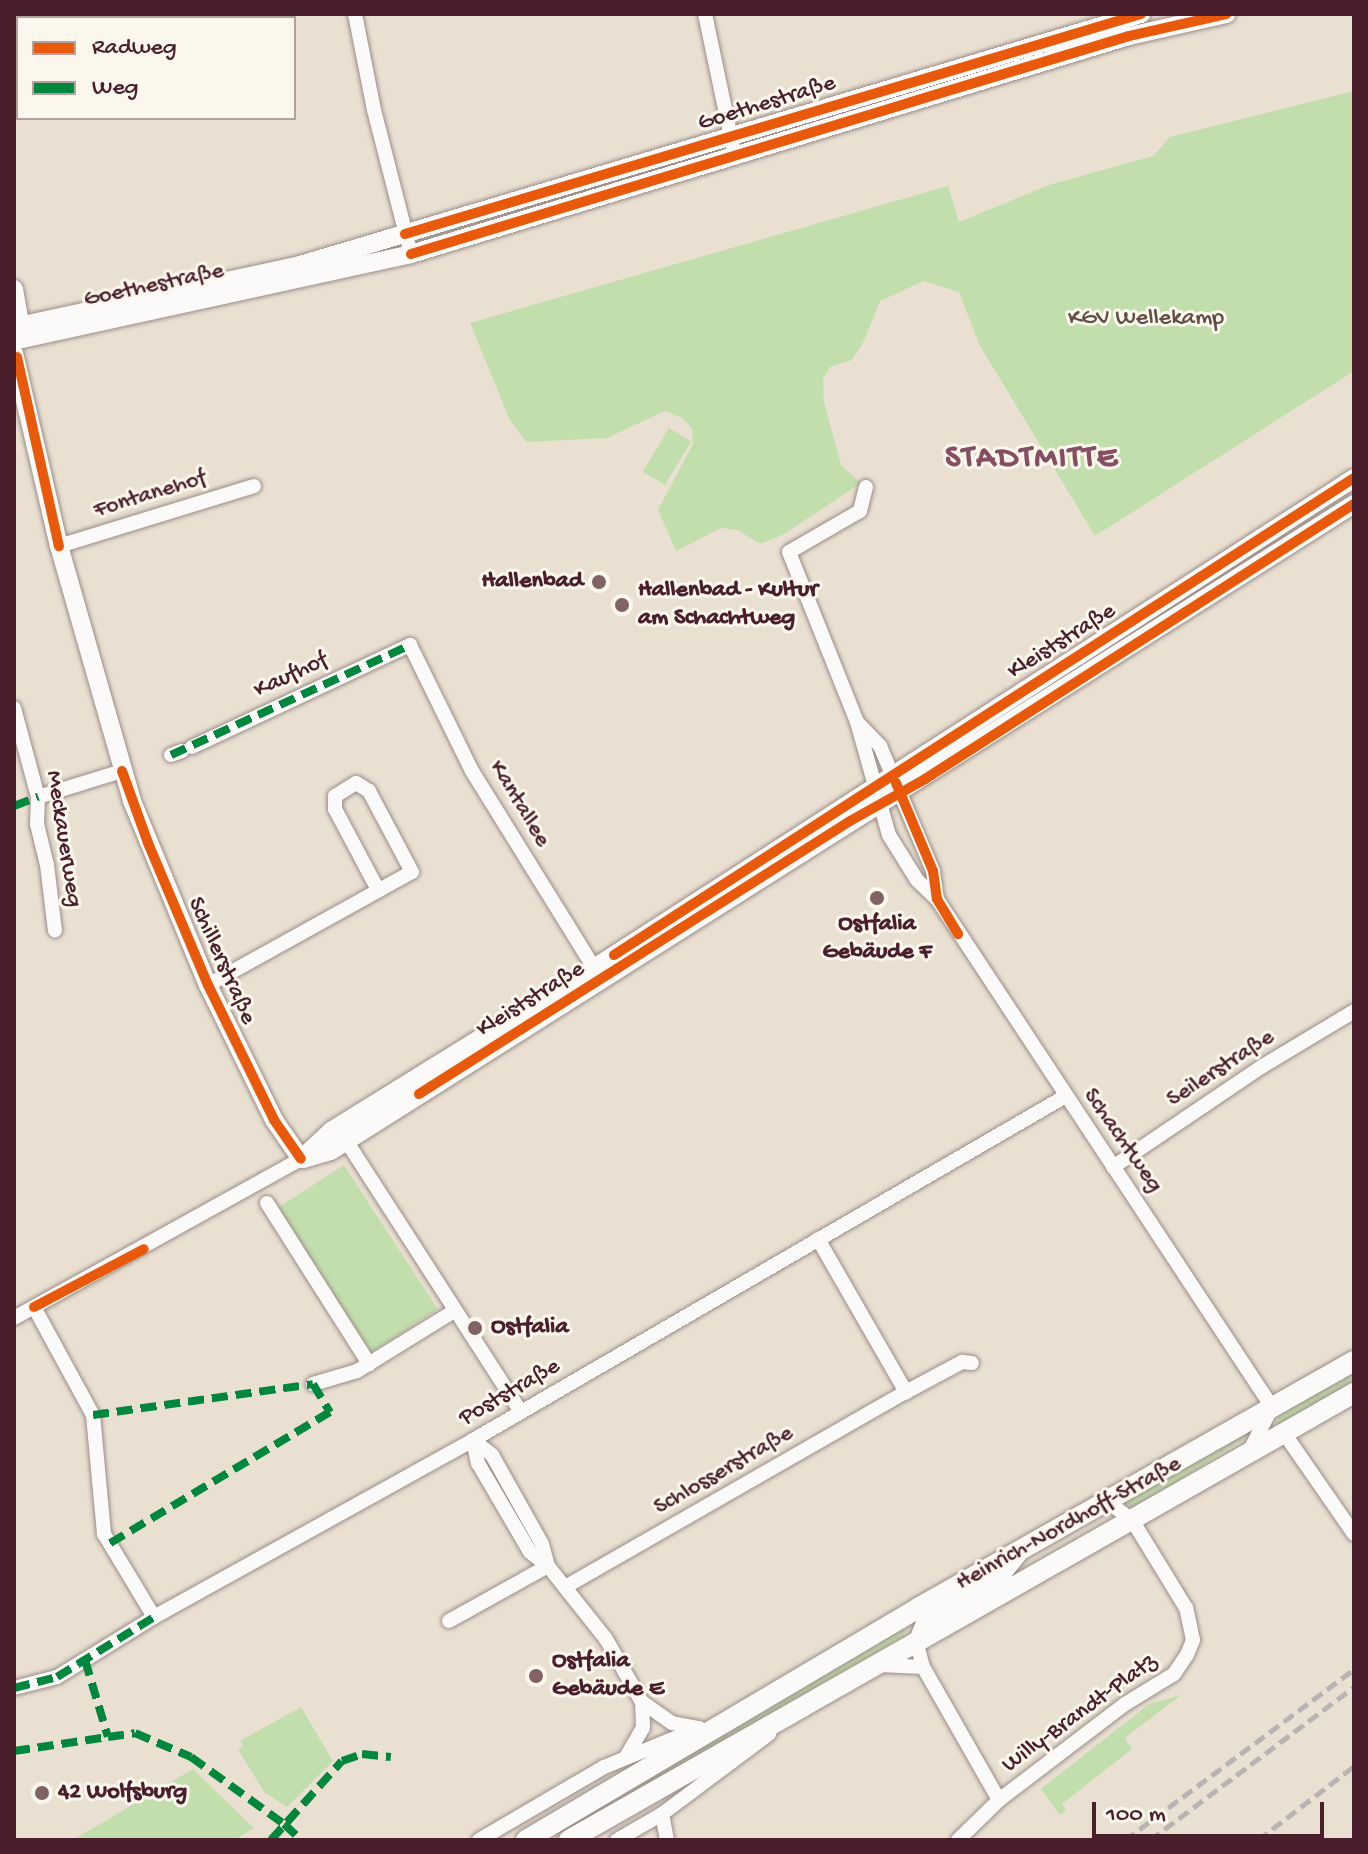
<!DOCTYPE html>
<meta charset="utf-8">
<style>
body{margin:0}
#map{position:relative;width:1368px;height:1854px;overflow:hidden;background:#eae0d2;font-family:"Gochi Hand",sans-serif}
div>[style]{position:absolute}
.green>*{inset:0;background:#c3dead;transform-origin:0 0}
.roads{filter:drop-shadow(0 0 2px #998d88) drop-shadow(0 0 2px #998d88)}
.minor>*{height:14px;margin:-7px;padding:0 7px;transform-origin:7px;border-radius:7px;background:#fcfaf8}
.tertiary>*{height:18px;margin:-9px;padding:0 9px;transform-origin:9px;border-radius:9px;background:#fcfaf8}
.secondary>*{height:20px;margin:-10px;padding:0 10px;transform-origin:10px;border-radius:10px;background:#fcfaf8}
.rail>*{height:5px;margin-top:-2.5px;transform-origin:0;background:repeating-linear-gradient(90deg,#bab3b3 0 12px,transparent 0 18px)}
.quiet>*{height:8px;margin-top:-4px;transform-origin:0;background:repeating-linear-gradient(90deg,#00873e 0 16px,transparent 0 24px)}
.cycleway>*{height:10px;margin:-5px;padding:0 5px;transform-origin:5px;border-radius:5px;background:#e8590c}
.dots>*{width:22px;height:22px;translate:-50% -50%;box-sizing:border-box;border:4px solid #fbf7ec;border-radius:50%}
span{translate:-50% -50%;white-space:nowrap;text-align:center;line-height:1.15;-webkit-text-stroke:6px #fbf7ec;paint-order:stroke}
.street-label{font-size:24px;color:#4a1f2b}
.park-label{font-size:24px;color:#604e44}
.poi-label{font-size:24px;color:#4a1f2b;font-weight:700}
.right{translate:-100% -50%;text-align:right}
.left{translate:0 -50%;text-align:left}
.district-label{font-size:32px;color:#864e61;font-weight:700;letter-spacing:2px}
.frame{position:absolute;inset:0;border:16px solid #4a1f2b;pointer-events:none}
.legend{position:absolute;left:16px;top:16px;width:280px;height:104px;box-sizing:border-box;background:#fbf7ec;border:2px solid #b4a19f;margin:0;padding:10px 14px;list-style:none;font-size:24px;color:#4a1f2b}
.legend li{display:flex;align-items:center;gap:16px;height:40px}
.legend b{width:40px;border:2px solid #b4a19f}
.scale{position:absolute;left:1092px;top:1802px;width:232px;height:36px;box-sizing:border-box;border:4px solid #4a1f2b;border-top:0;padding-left:10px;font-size:24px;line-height:28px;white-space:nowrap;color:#4a1f2b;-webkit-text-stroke:6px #fbf7ec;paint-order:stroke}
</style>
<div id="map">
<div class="green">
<i style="clip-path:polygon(1354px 91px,1354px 371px,1095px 536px,979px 344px,959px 292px,924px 281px,880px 301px,864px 341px,852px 360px,830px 367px,823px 379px,824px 402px,841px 465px,861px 483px,784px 534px,760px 544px,738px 530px,721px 528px,676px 551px,658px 510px,693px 444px,692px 428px,682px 418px,665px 411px,607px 438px,526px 442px,509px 418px,470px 323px,948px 186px,959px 222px,1049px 185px,1153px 156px,1170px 137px)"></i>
<i style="left:669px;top:428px;width:26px;height:51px;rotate:31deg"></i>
<i style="left:344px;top:1165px;width:172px;height:80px;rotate:57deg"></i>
<i style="clip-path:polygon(1354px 1368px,1354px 1382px,1276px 1427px,1281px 1409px)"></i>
<i style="clip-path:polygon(1258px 1424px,1248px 1436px,1133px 1510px,1125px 1499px)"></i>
<i style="clip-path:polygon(907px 1622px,904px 1636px,634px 1793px,630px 1787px,735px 1729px)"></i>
<i style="clip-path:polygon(1181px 1695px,1125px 1738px,1132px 1749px,1062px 1804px,1066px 1811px,1060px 1815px,1041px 1789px,1149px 1704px)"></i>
<i style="clip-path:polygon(301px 1707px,333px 1761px,287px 1807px,264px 1792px,238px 1749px,243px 1746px,240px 1741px)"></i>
<i style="clip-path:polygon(193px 1769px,254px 1828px,235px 1840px,73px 1840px)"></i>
</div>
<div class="roads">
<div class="minor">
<i style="left:355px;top:14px;width:98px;rotate:78.8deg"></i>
<i style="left:374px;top:110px;width:149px;rotate:75.6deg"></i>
<i style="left:705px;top:14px;width:136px;rotate:78.1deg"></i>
<i style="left:14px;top:101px;width:4px"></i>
<i style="left:866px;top:487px;width:25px;rotate:104deg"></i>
<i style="left:860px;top:511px;width:82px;rotate:150deg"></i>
<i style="left:789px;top:552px;width:183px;rotate:68.2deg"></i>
<i style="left:857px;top:722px;width:117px;rotate:74.2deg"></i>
<i style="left:889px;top:835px;width:53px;rotate:58.1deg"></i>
<i style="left:917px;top:880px;width:28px;rotate:44deg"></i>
<i style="left:937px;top:899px;width:609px;rotate:56.6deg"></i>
<i style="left:1272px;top:1407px;width:53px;rotate:117.1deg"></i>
<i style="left:59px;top:546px;width:204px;rotate:-17.1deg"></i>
<i style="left:14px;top:708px;width:92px;rotate:74.9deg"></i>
<i style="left:38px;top:797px;width:27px;rotate:92deg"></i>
<i style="left:37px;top:824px;width:42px;rotate:76.3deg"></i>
<i style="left:47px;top:865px;width:66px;rotate:83.1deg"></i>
<i style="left:858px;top:723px;width:32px;rotate:46deg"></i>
<i style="left:880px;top:746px;width:136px;rotate:67deg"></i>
<i style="left:933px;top:871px;width:27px;rotate:82deg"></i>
<i style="left:192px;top:747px;width:241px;rotate:-25.1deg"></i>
<i style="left:410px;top:645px;width:140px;rotate:63.8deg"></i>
<i style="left:472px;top:771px;width:241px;rotate:58.2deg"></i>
<i style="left:171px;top:755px;width:12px;rotate:-20deg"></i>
<i style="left:38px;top:797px;width:88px;rotate:-17.2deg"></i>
<i style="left:208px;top:985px;width:233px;rotate:-29deg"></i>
<i style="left:412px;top:872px;width:92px;rotate:-118deg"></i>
<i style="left:369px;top:791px;width:15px;rotate:-148deg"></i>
<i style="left:356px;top:783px;width:25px;rotate:148deg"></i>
<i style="left:335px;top:796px;width:13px;rotate:90deg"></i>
<i style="left:335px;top:809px;width:92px;rotate:62deg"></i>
<i style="left:347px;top:1142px;width:321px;rotate:57.2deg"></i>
<i style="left:1113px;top:1167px;width:181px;rotate:-34deg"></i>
<i style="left:1263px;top:1066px;width:106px;rotate:-31.1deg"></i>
<i style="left:267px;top:1203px;width:191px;rotate:57.6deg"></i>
<i style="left:818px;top:1239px;width:177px;rotate:60.1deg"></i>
<i style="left:34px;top:1307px;width:123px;rotate:61.4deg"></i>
<i style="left:93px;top:1415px;width:120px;rotate:84.7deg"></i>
<i style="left:104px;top:1534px;width:97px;rotate:58.9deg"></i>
<i style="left:14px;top:1318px;width:328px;rotate:-29deg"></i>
<i style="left:313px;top:1384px;width:46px;rotate:-16.5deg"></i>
<i style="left:357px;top:1371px;width:114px;rotate:-31.7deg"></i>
<i style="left:1284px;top:1433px;width:123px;rotate:55.3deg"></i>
<i style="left:473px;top:1440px;width:24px;rotate:78deg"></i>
<i style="left:478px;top:1463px;width:103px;rotate:59.7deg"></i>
<i style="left:530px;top:1552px;width:23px;rotate:38deg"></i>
<i style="left:548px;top:1566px;width:93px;rotate:51.5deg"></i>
<i style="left:606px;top:1639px;width:73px;rotate:60.3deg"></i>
<i style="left:642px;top:1702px;width:37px;rotate:35deg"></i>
<i style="left:672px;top:1723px;width:26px;rotate:11deg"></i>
<i style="left:473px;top:1440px;width:24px;rotate:38deg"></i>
<i style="left:492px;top:1455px;width:102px;rotate:60.7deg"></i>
<i style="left:542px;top:1544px;width:23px;rotate:75deg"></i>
<i style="left:565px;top:1587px;width:393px;rotate:-29.8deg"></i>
<i style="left:906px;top:1392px;width:64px;rotate:-28.2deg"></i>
<i style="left:962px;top:1362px;width:10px;rotate:6deg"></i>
<i style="left:449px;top:1621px;width:113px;rotate:-29.1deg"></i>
<i style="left:879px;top:1665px;width:44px;rotate:2.6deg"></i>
<i style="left:14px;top:1688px;width:44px;rotate:-14.3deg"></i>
<i style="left:57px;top:1677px;width:114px;rotate:-31.7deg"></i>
<i style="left:154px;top:1617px;width:365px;rotate:-29deg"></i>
<i style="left:473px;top:1440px;width:683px;rotate:-30.13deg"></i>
<i style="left:626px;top:1757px;width:34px;rotate:-60deg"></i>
<i style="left:643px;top:1728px;width:26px;rotate:-92deg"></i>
<i style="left:999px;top:1800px;width:153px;rotate:-119.7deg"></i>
<i style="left:923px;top:1667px;width:28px;rotate:-105deg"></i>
<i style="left:916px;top:1640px;width:22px;rotate:-68deg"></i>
<i style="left:924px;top:1620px;width:94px;rotate:-30.1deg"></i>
<i style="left:1005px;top:1573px;width:26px;rotate:-51deg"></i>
<i style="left:662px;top:1814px;width:26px;rotate:79deg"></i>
<i style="left:479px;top:1840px;width:145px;rotate:-30.3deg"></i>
<i style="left:604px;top:1767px;width:103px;rotate:-22.3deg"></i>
<i style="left:617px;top:1840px;width:52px;rotate:-30deg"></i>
<i style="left:662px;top:1814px;width:134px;rotate:-36.8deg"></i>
<i style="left:958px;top:1840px;width:57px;rotate:-44.3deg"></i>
<i style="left:999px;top:1800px;width:158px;rotate:-37.3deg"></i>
<i style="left:1125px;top:1704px;width:57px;rotate:-31.5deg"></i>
<i style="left:1174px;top:1674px;width:23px;rotate:-56deg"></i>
<i style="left:1187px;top:1655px;width:16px;rotate:-68deg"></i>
<i style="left:1193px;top:1640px;width:33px;rotate:-102deg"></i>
<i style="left:1186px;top:1608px;width:103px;rotate:-121.5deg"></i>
<i style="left:1132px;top:1520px;width:31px;rotate:-143deg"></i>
</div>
<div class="tertiary">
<i style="left:14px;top:289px;width:47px;rotate:80.1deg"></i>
<i style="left:14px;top:327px;width:293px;rotate:-12.2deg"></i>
<i style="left:300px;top:265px;width:878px;rotate:-16.62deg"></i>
<i style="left:14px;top:338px;width:8px;rotate:7deg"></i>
<i style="left:22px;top:339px;width:398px;rotate:-12.3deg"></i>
<i style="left:411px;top:254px;width:750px;rotate:-16.89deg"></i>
<i style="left:1129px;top:36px;width:100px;rotate:-12.7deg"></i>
<i style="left:14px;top:353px;width:198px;rotate:76.9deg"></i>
<i style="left:59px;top:546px;width:265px;rotate:74deg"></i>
<i style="left:132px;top:801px;width:199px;rotate:67.6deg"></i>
<i style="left:208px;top:985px;width:150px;rotate:63.9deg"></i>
<i style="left:274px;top:1120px;width:47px;rotate:55.3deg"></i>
<i style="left:301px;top:1159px;width:41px;rotate:-43deg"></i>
<i style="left:331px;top:1131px;width:309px;rotate:-31.8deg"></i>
<i style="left:594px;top:968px;width:904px;rotate:-32.81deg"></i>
<i style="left:304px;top:1159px;width:28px;rotate:-17deg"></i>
<i style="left:331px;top:1151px;width:1210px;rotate:-32.31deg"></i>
</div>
<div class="secondary">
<i style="left:526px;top:1840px;width:456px;rotate:-30.6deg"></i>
<i style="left:918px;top:1608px;width:501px;rotate:-29.53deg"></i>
<i style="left:569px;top:1840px;width:903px;rotate:-29.66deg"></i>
</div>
</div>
<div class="rail">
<i style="left:1125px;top:1840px;width:286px;rotate:-36.7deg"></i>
<i style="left:1150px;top:1840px;width:255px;rotate:-36.9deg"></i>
<i style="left:1258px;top:1840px;width:121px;rotate:-37.6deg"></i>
</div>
<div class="quiet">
<i style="left:171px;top:755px;width:263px;rotate:-24.7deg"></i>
<i style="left:14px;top:806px;width:26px;rotate:-21deg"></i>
<i style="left:93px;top:1415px;width:222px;rotate:-8deg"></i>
<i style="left:313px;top:1384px;width:33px;rotate:59deg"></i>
<i style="left:330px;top:1412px;width:257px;rotate:149.2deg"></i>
<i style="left:85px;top:1660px;width:80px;rotate:73.4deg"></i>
<i style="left:108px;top:1737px;width:27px;rotate:-8deg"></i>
<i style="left:135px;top:1733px;width:61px;rotate:23.2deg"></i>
<i style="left:191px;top:1757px;width:115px;rotate:35.8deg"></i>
<i style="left:284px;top:1824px;width:23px;rotate:43deg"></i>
<i style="left:14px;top:1688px;width:44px;rotate:-14.3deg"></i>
<i style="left:57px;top:1677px;width:114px;rotate:-31.7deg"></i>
<i style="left:14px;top:1751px;width:95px;rotate:-8.5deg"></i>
<i style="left:271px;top:1840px;width:106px;rotate:-48.1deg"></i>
<i style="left:342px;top:1761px;width:21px;rotate:-19deg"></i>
<i style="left:362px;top:1754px;width:29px;rotate:6deg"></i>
</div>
<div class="cycleway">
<i style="left:405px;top:234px;width:768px;rotate:-16.64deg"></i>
<i style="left:411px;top:254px;width:750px;rotate:-16.89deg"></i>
<i style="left:1129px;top:36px;width:100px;rotate:-12.7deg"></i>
<i style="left:17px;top:357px;width:194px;rotate:77.5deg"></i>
<i style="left:122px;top:771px;width:77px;rotate:70.1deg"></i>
<i style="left:148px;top:843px;width:154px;rotate:67.1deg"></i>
<i style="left:208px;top:985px;width:150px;rotate:63.9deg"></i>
<i style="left:274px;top:1120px;width:47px;rotate:55.3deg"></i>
<i style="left:896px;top:783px;width:95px;rotate:67.2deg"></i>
<i style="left:933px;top:871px;width:28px;rotate:82deg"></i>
<i style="left:937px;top:899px;width:41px;rotate:59deg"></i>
<i style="left:614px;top:955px;width:880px;rotate:-32.81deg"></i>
<i style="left:419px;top:1094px;width:510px;rotate:-32.35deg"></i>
<i style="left:850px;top:821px;width:86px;rotate:-29.2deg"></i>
<i style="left:925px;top:779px;width:510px;rotate:-32.66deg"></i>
<i style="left:34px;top:1307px;width:124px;rotate:-27.8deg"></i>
</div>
<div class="dots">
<i style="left:599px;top:582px;background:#826365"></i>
<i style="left:622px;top:605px;background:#826365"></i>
<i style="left:877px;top:898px;background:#826365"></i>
<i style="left:475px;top:1328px;background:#826365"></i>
<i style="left:536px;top:1676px;background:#826365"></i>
<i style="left:42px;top:1793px;background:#826365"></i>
</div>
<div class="street-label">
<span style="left:767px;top:104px;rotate:-17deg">Goethestraße</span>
<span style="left:154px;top:286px;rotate:-12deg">Goethestraße</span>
<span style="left:150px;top:495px;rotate:-17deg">Fontanehof</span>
<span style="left:1062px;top:642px;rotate:-32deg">Kleiststraße</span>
<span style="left:291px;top:676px;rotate:-25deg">Kaufhof</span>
<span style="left:519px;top:804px;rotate:59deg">Kantallee</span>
<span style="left:63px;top:839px;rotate:81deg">Meckauerweg</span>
<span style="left:221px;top:961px;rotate:66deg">Schillerstraße</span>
<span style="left:531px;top:1000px;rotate:-32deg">Kleiststraße</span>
<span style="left:1221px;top:1069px;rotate:-33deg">Seilerstraße</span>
<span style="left:1122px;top:1141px;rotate:55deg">Schachtweg</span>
<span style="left:510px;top:1393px;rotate:-30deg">Poststraße</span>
<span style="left:724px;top:1471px;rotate:-30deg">Schlosserstraße</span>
<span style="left:1069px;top:1524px;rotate:-29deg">Heinrich-Nordhoff-Straße</span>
<span style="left:1080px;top:1714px;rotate:-36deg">Willy-Brandt-Platz</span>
</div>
<div class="park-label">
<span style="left:1146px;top:319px">KGV Wellekamp</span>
</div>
<div class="poi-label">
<span class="right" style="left:583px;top:582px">Hallenbad</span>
<span class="left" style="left:638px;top:605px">Hallenbad - Kultur<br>am Schachtweg</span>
<span style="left:877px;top:939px">Ostfalia<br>Gebäude F</span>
<span class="left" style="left:491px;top:1328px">Ostfalia</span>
<span class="left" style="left:552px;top:1676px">Ostfalia<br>Gebäude E</span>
<span class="left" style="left:58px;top:1793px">42 Wolfsburg</span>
</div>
<div class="district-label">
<span style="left:1032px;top:459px">STADTMITTE</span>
</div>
<div class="frame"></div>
<ul class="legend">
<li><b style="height:10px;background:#e8590c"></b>Radweg</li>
<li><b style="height:10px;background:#00873e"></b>Weg</li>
</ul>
<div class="scale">100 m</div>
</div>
